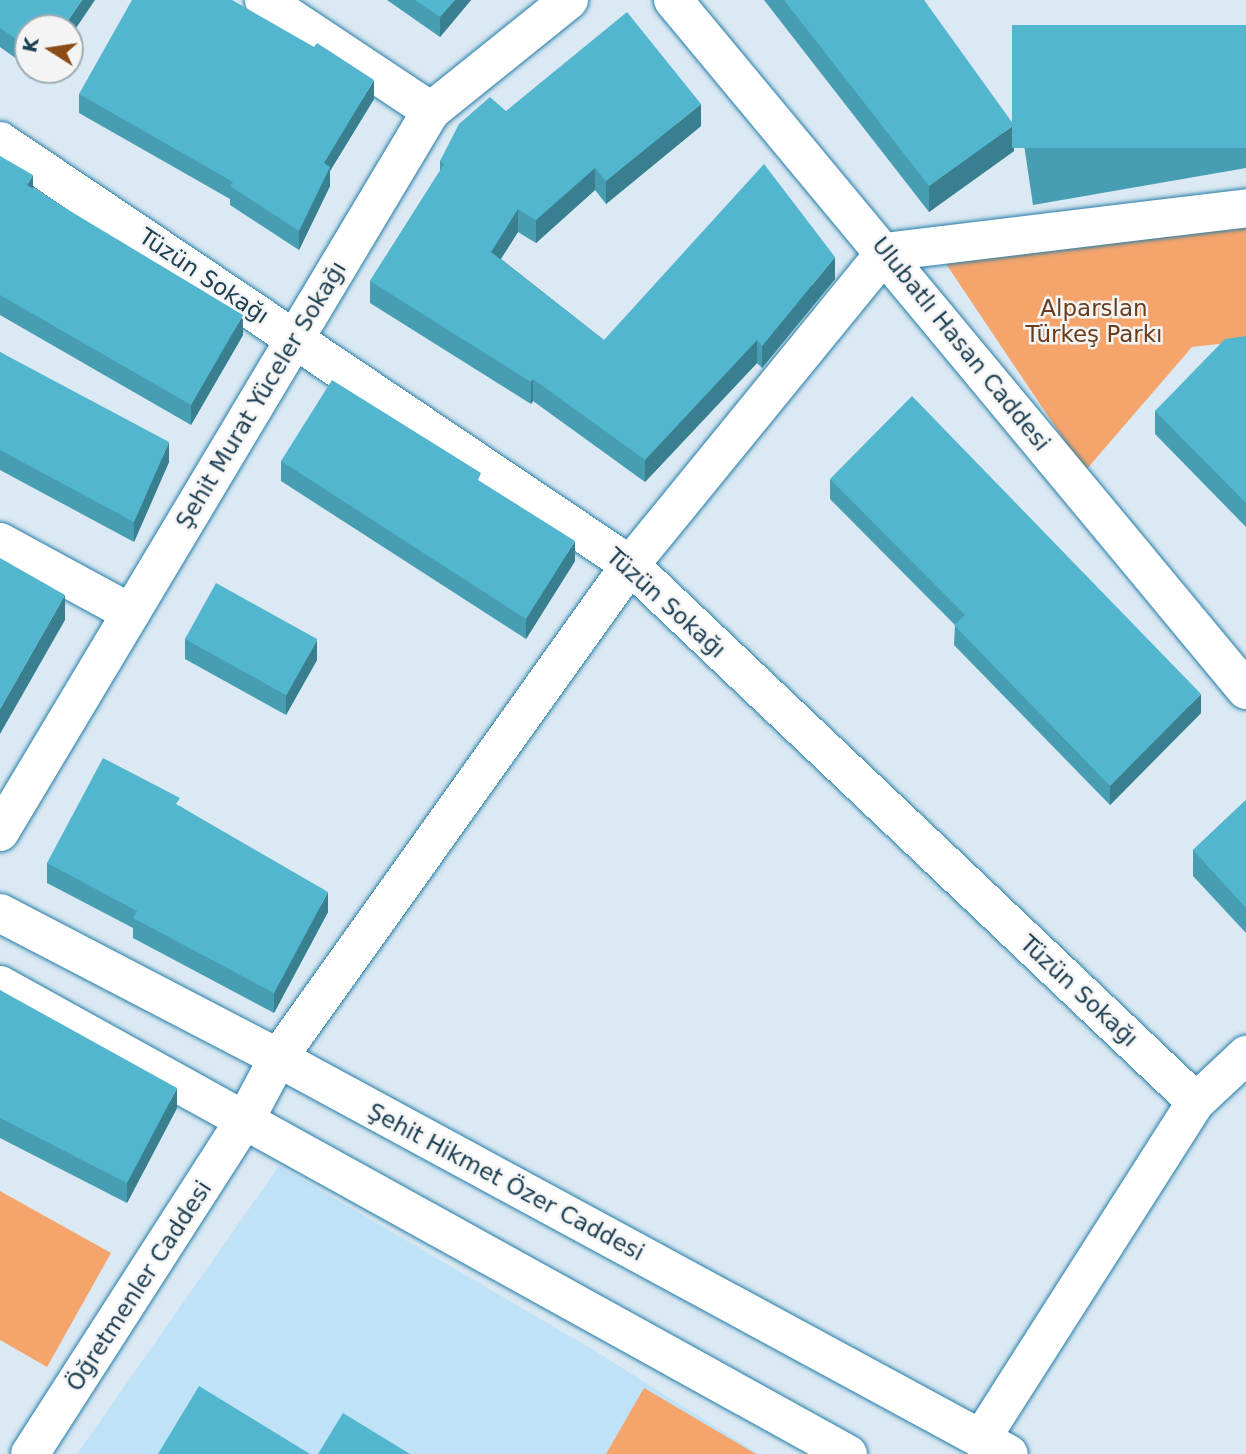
<!DOCTYPE html>
<meta charset="utf-8">
<style>
body{margin:0}
#map{position:relative;width:1246px;height:1454px;overflow:hidden;background:#dae9f3;font-family:"DejaVu Sans",sans-serif}
div>[style]{position:absolute}
.built>*{inset:0;background:#c0e2f7}
.green>*{inset:0;background:#f5a56c}
.roads{filter:drop-shadow(0 0 2px #257ca8) drop-shadow(0 0 2px #257ca8)}
.minor>*{height:38px;margin:-19px;padding:0 19px;transform-origin:19px;border-radius:19px;background:#fff}
.tertiary>*{height:38px;margin:-19px;padding:0 19px;transform-origin:19px;border-radius:19px;background:#fff}
.primary>*{height:38px;margin:-19px;padding:0 19px;transform-origin:19px;border-radius:19px;background:#fff}
.wall>*{inset:0;background:#479db1}
.shaded-wall>*{inset:0;background:#397f90}
.building>*{inset:0;background:#52b6ce;transform-origin:0 0}
span{translate:-50% -50%;white-space:nowrap;text-align:center;line-height:1.15;-webkit-text-stroke:5px #f4f4f4;paint-order:stroke}
.street-label{font-size:23px;color:#1e4054}
.park-label{font-size:23px;color:#693d1c}
.north{position:absolute;left:14px;top:14px;width:70px;height:70px;box-sizing:border-box;background:#f4f4f4;border:2px solid #9eacb4;border-radius:50%;rotate:282deg;font-size:19px;font-weight:700;line-height:28px;text-align:center;color:#1e4054}
.north::after{content:'';display:block;margin:auto;width:24px;height:32px;background:#8c4c15;clip-path:polygon(50% 0,100% 100%,50% 72%,0 100%)}
</style>
<div id="map">
<div class="built">
<i style="clip-path:polygon(279px 1166px,592px 1349px,759px 1454px,77px 1454px)"></i>
</div>
<div class="green">
<i style="clip-path:polygon(1246px 218px,1246px 341px,1192px 347px,1085px 471px,934px 246px)"></i>
<i style="clip-path:polygon(0 1191px,111px 1253px,47px 1367px,0 1340px)"></i>
<i style="clip-path:polygon(644px 1388px,756px 1454px,606px 1454px)"></i>
</div>
<div class="roads">
<div class="minor">
<i style="left:264px;top:0;width:201px;rotate:33.6deg"></i>
<i style="left:0;top:141px;width:759px;rotate:33.94deg"></i>
<i style="left:630px;top:565px;width:780px;rotate:43.49deg"></i>
<i style="left:0;top:542px;width:149px;rotate:28.5deg"></i>
<i style="left:0;top:832px;width:840px;rotate:-59.13deg"></i>
<i style="left:431px;top:111px;width:177px;rotate:-38.8deg"></i>
<i style="left:278px;top:1058px;width:606px;rotate:-54.47deg"></i>
<i style="left:630px;top:565px;width:404px;rotate:-50.8deg"></i>
<i style="left:885px;top:252px;width:364px;rotate:-6.9deg"></i>
<i style="left:981px;top:1439px;width:400px;rotate:-57.5deg"></i>
<i style="left:1196px;top:1102px;width:69px;rotate:-43.2deg"></i>
<i style="left:30px;top:1454px;width:399px;rotate:-57.3deg"></i>
</div>
<div class="tertiary">
<i style="left:673px;top:0;width:897px;rotate:50.29deg"></i>
</div>
<div class="primary">
<i style="left:0;top:913px;width:314px;rotate:27.5deg"></i>
<i style="left:278px;top:1058px;width:831px;rotate:28.45deg"></i>
<i style="left:0;top:985px;width:969px;rotate:28.95deg"></i>
<i style="left:246px;top:1118px;width:68px;rotate:-61.9deg"></i>
</div>
</div>
<div class="wall">
<i style="clip-path:polygon(0 0,28px 28px,28px 67px,0 47px)"></i>
<i style="clip-path:polygon(387px 0,471px 0,440px 37px)"></i>
<i style="clip-path:polygon(764px 0,924px 0,1014px 151px,929px 212px)"></i>
<i style="clip-path:polygon(1246px 25px,1246px 168px,1033px 205px,1015px 84px,1015px 64px)"></i>
<i style="clip-path:polygon(33px 70px,48px 70px,43px 77px)"></i>
<i style="clip-path:polygon(79px 94px,374px 99px,330px 171px,330px 186px,299px 250px,230px 205px,230px 199px,79px 113px)"></i>
<i style="clip-path:polygon(506px 111px,701px 126px,606px 204px,595px 190px,536px 243px,518px 232px,501px 259px,604px 340px,835px 279px,762px 368px,757px 363px,645px 482px,533px 401px,531px 404px,370px 303px,370px 281px,440px 171px,440px 161px)"></i>
<i style="clip-path:polygon(0 156px,33px 189px,243px 335px,191px 425px,0 315px)"></i>
<i style="clip-path:polygon(1246px 336px,1246px 527px,1155px 434px,1155px 411px)"></i>
<i style="clip-path:polygon(0 352px,169px 462px,134px 542px,0 470px)"></i>
<i style="clip-path:polygon(281px 461px,481px 482px,575px 561px,526px 639px,281px 481px)"></i>
<i style="clip-path:polygon(830px 479px,1201px 713px,1110px 805px,954px 645px,955px 625px,830px 499px)"></i>
<i style="clip-path:polygon(185px 639px,317px 660px,286px 715px,185px 659px)"></i>
<i style="clip-path:polygon(1246px 800px,1246px 933px,1193px 876px,1193px 850px)"></i>
<i style="clip-path:polygon(180px 806px,328px 912px,274px 1013px,133px 938px,133px 928px,47px 883px,47px 863px)"></i>
<i style="clip-path:polygon(0 990px,177px 1108px,127px 1203px,0 1138px)"></i>
</div>
<div class="shaded-wall">
<i style="clip-path:polygon(82px 0,95px 0,70px 37px,70px 28px,63px 28px)"></i>
<i style="clip-path:polygon(455px 0,471px 0,440px 37px,440px 17px)"></i>
<i style="clip-path:polygon(43px 70px,48px 70px,43px 77px)"></i>
<i style="clip-path:polygon(374px 80px,374px 99px,330px 171px,330px 186px,299px 250px,299px 231px,324px 163px)"></i>
<i style="clip-path:polygon(701px 104px,701px 126px,606px 204px,606px 181px)"></i>
<i style="clip-path:polygon(1014px 125px,1014px 151px,929px 212px,929px 186px)"></i>
<i style="clip-path:polygon(595px 168px,595px 190px,536px 243px,536px 220px)"></i>
<i style="clip-path:polygon(33px 175px,33px 195px,27px 185px)"></i>
<i style="clip-path:polygon(518px 209px,518px 232px,491px 274px,491px 252px)"></i>
<i style="clip-path:polygon(835px 257px,835px 279px,762px 368px,762px 346px)"></i>
<i style="clip-path:polygon(243px 315px,243px 335px,191px 425px,191px 405px)"></i>
<i style="clip-path:polygon(757px 340px,757px 363px,645px 482px,645px 460px)"></i>
<i style="clip-path:polygon(533px 379px,533px 401px,531px 404px,531px 382px)"></i>
<i style="clip-path:polygon(169px 442px,169px 462px,134px 542px,134px 522px)"></i>
<i style="clip-path:polygon(575px 541px,575px 561px,526px 639px,526px 619px)"></i>
<i style="clip-path:polygon(65px 595px,65px 620px,0 734px,0 709px)"></i>
<i style="clip-path:polygon(317px 640px,317px 660px,286px 715px,286px 695px)"></i>
<i style="clip-path:polygon(1201px 694px,1201px 713px,1110px 805px,1110px 786px)"></i>
<i style="clip-path:polygon(328px 892px,328px 912px,274px 1013px,274px 993px)"></i>
<i style="clip-path:polygon(177px 1088px,177px 1108px,127px 1203px,127px 1183px)"></i>
</div>
<div class="building">
<i style="clip-path:polygon(0 0,82px 0,63px 28px,28px 28px,28px 47px,0 28px)"></i>
<i style="clip-path:polygon(132px 0,232px 0,314px 47px,317px 43px,374px 80px,324px 163px,330px 167px,299px 231px,230px 186px,233px 182px,79px 94px)"></i>
<i style="clip-path:polygon(415px 0,455px 0,440px 17px)"></i>
<i style="clip-path:polygon(784px 0,924px 0,1014px 125px,929px 186px)"></i>
<i style="clip-path:polygon(627px 12px,701px 104px,606px 181px,595px 168px,536px 220px,518px 209px,491px 252px,604px 340px,764px 164px,835px 257px,762px 346px,757px 340px,645px 460px,533px 379px,531px 382px,370px 281px,444px 164px,440px 161px,459px 124px,490px 97px,506px 111px)"></i>
<i style="left:1246px;top:25px;width:123px;height:234px;rotate:90deg"></i>
<i style="clip-path:polygon(0 156px,33px 175px,27px 185px,243px 315px,191px 405px,0 295px)"></i>
<i style="clip-path:polygon(1246px 336px,1246px 503px,1155px 411px,1225px 339px)"></i>
<i style="clip-path:polygon(0 352px,169px 442px,134px 522px,0 450px)"></i>
<i style="clip-path:polygon(332px 380px,481px 473px,478px 480px,575px 541px,526px 619px,281px 461px)"></i>
<i style="clip-path:polygon(912px 396px,1201px 694px,1110px 786px,954px 625px,965px 615px,830px 479px)"></i>
<i style="clip-path:polygon(0 558px,65px 595px,0 709px)"></i>
<i style="left:216px;top:583px;width:116px;height:64px;rotate:29deg"></i>
<i style="clip-path:polygon(103px 758px,180px 798px,176px 804px,328px 892px,274px 993px,133px 918px,137px 911px,47px 863px)"></i>
<i style="clip-path:polygon(1246px 800px,1246px 908px,1193px 850px)"></i>
<i style="clip-path:polygon(0 990px,177px 1088px,127px 1183px,0 1118px)"></i>
<i style="clip-path:polygon(199px 1386px,310px 1454px,158px 1454px)"></i>
<i style="clip-path:polygon(343px 1413px,410px 1454px,318px 1454px)"></i>
</div>
<div class="street-label">
<span style="left:204px;top:276px;rotate:34deg">Tüzün Sokağı</span>
<span style="left:961px;top:344px;rotate:51deg">Ulubatlı Hasan Caddesi</span>
<span style="left:261px;top:395px;rotate:-59deg">Şehit Murat Yüceler Sokağı</span>
<span style="left:666px;top:603px;rotate:42deg">Tüzün Sokağı</span>
<span style="left:1079px;top:991px;rotate:43deg">Tüzün Sokağı</span>
<span style="left:506px;top:1182px;rotate:28deg">Şehit Hikmet Özer Caddesi</span>
<span style="left:139px;top:1286px;rotate:-57deg">Öğretmenler Caddesi</span>
</div>
<div class="park-label">
<span style="left:1094px;top:321px">Alparslan<br>Türkeş Parkı</span>
</div>
<div class="north">K</div>
</div>
